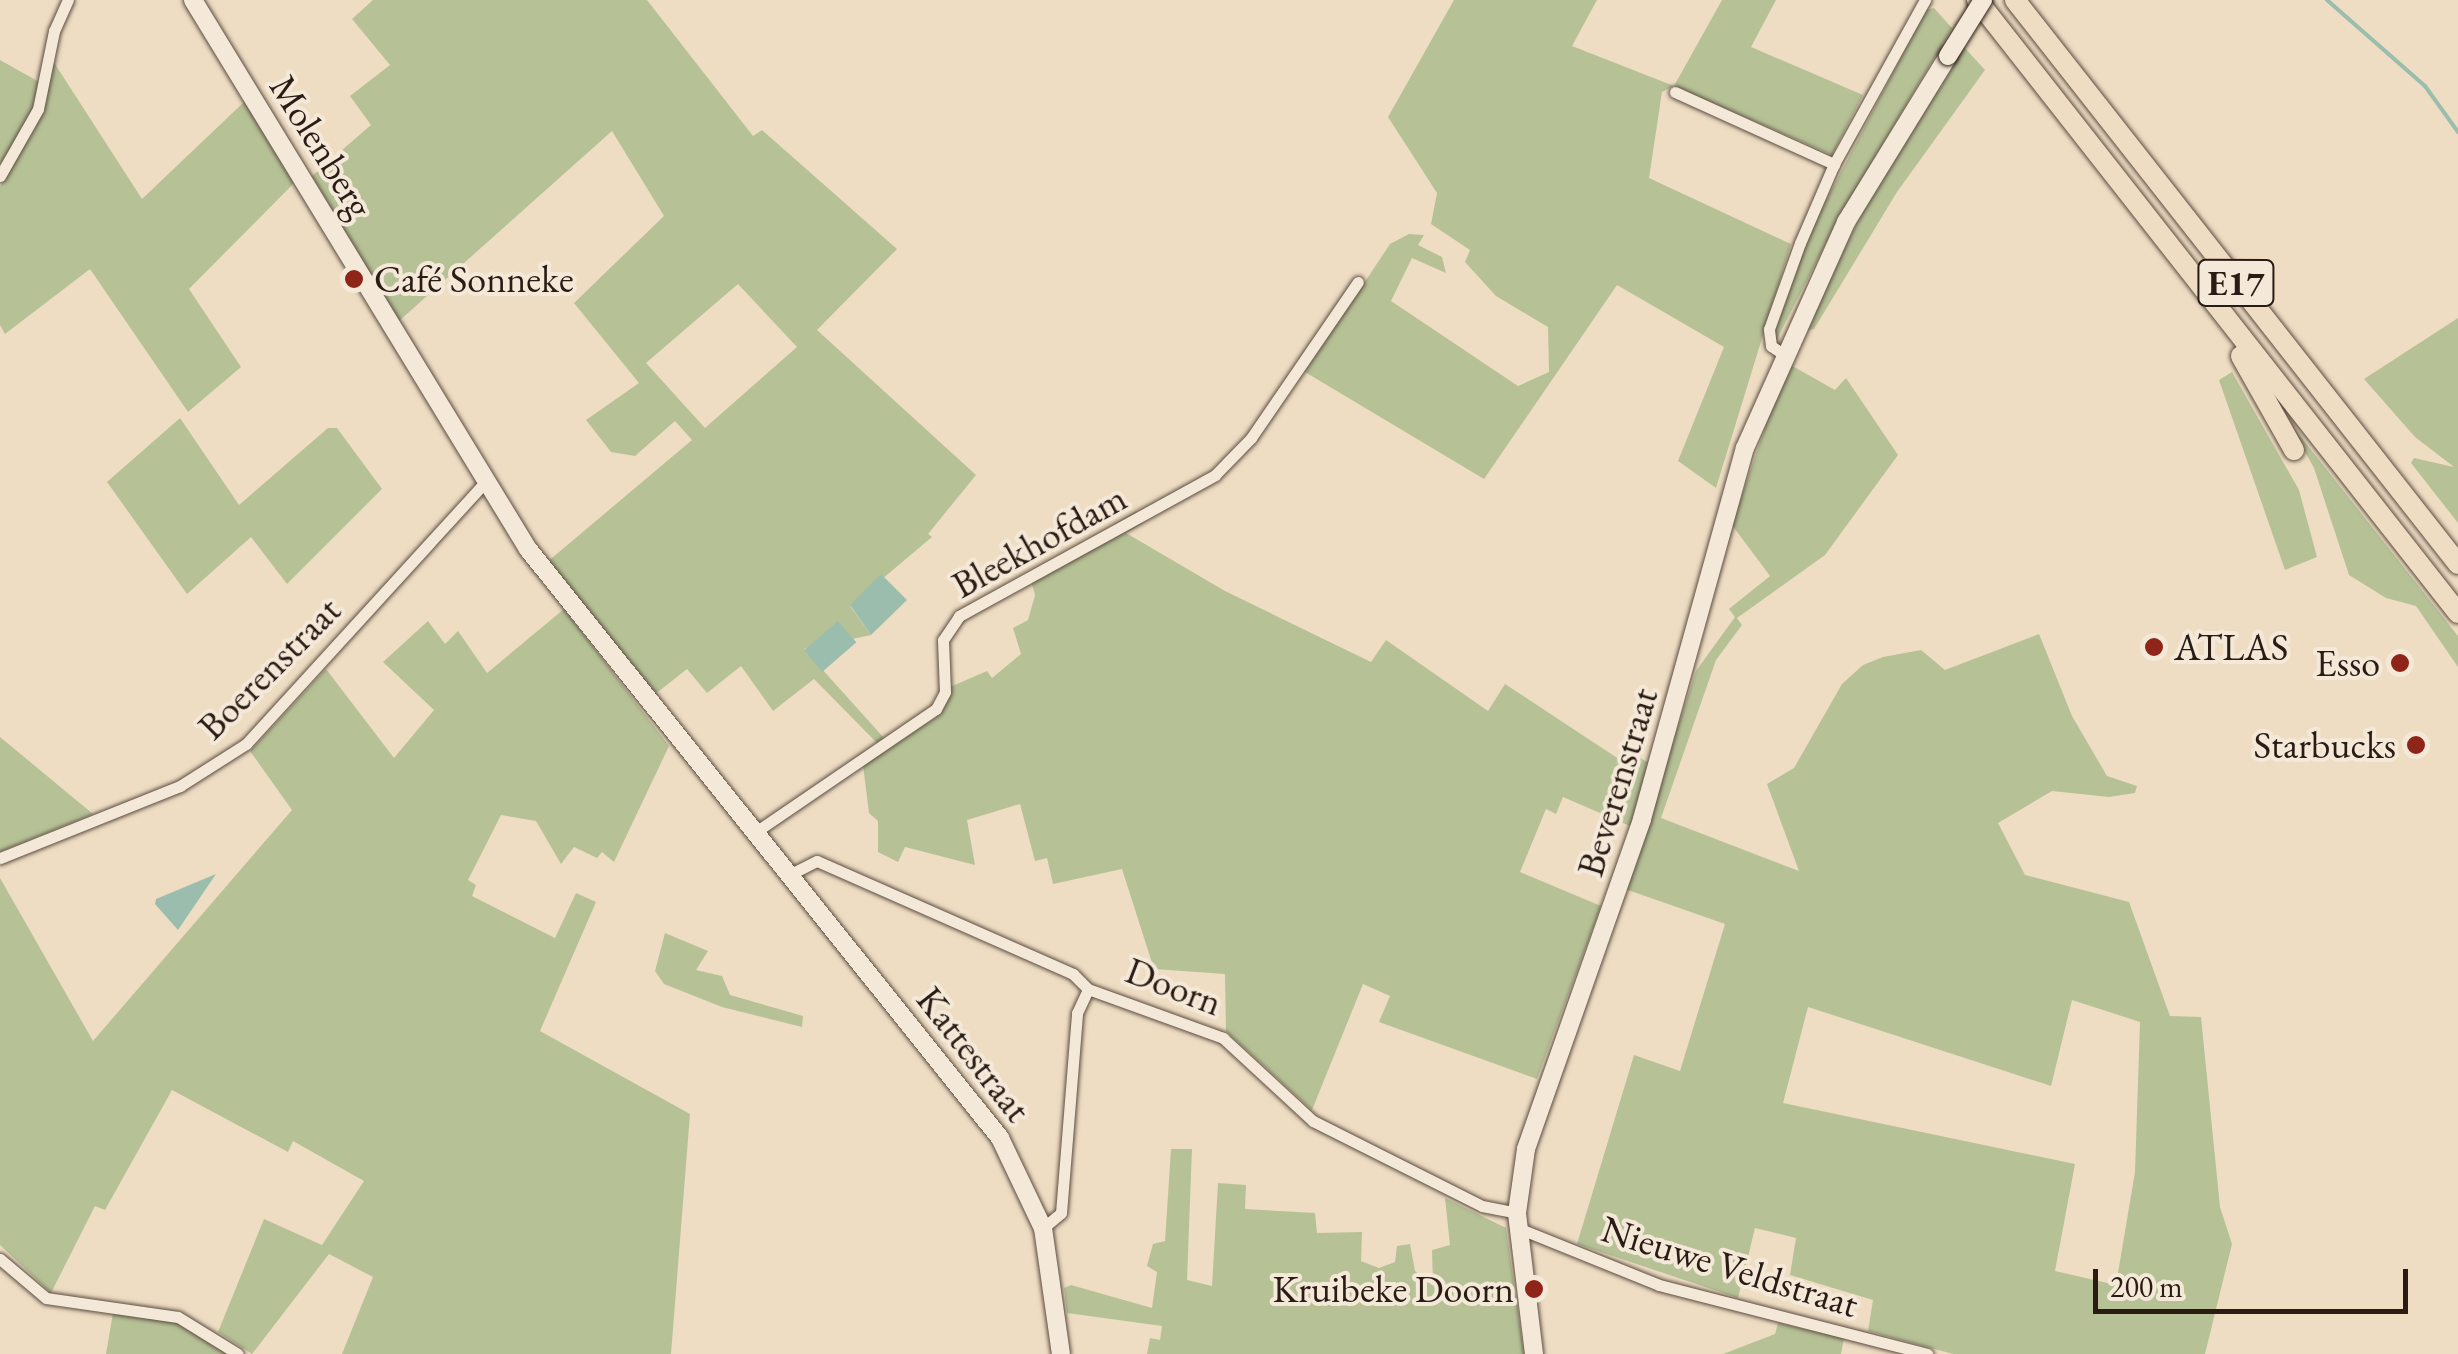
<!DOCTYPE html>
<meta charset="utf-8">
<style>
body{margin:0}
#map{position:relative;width:2458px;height:1354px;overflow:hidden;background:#eeddc3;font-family:"EB Garamond",serif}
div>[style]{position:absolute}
.green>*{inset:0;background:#b6c296}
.water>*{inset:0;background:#9bbdad;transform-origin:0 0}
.stream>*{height:4px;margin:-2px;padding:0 2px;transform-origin:2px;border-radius:2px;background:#9bbdad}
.roads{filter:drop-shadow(0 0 2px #5b4c40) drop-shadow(0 0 2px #5b4c40)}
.street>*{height:11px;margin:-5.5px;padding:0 5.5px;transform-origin:5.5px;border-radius:5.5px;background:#f4e9d8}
.secondary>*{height:18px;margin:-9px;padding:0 9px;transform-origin:9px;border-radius:9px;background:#f4e9d8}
.highway>*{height:20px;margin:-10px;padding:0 10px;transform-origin:10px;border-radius:10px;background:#eeddc3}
.bridges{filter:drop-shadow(0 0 2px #2a1b14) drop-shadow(0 0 2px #2a1b14)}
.secondary-bridge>*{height:18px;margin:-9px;padding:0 9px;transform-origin:9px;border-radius:9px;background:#f4e9d8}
.dots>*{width:28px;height:28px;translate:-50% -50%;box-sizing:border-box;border:5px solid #f4e9d8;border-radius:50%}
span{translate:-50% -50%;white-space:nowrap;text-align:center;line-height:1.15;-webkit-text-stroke:8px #f4e9d8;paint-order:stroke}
.shield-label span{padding:2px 8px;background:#f4e9d8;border:2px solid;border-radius:8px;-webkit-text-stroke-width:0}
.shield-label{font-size:35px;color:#2a1b14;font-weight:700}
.street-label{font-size:38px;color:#2a1b14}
.poi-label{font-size:38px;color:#2a1b14}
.left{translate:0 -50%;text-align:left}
.right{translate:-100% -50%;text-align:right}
.scale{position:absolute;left:2093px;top:1269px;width:315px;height:45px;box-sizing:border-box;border:5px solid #2a1b14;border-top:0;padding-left:12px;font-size:30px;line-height:35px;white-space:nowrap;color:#2a1b14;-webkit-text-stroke:8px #f4e9d8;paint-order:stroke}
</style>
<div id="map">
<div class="green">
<i style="clip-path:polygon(evenodd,373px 0,647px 0,753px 136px,762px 130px,897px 249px,817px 330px,976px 475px,928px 534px,932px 537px,850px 606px,871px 635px,804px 649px,884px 738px,877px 743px,814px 679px,773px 711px,741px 666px,707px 693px,687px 669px,654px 695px,546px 563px,692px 440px,675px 421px,635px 456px,611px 452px,586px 420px,639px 383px,574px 303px,664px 216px,612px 131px,399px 321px,312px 176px,371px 125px,350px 96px,390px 65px,352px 19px,373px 0,738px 284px,797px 347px,705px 428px,646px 363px,738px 284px)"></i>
<i style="clip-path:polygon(1454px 0,1597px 0,1572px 46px,1674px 86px,1722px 0,1776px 0,1751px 47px,1863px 95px,1832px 155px,1674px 86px,1662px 92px,1649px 178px,1791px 244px,1716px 488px,1678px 461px,1724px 347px,1617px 285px,1484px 479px,1305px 372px,1390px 244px,1409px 234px,1424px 235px,1418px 245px,1442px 257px,1446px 273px,1412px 258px,1391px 301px,1518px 386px,1549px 372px,1548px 327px,1496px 296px,1465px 262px,1470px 250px,1431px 224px,1437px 193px,1388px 117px)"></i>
<i style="clip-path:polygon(1934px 8px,1952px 28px,1841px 214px,1776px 341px,1772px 333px,1809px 233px,1926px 10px)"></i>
<i style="clip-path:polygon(1964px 47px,1985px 70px,1897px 192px,1814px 329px,1801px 332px,1880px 179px)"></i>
<i style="clip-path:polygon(0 60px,41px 83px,29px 119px,0 164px)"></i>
<i style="clip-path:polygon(53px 61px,142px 199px,244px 102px,297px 180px,189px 289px,241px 367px,188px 412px,90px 269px,5px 334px,0 325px,0 186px,36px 127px)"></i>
<i style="clip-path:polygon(2458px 318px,2458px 523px,2411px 463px,2414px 458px,2454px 467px,2415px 437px,2364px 379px)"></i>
<i style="clip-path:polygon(evenodd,1787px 363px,1835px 390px,1846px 378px,1898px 455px,1825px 555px,1737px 618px,1742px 625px,1716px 660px,1661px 818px,1799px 871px,1767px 784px,1794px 768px,1842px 684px,1863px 665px,1883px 657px,1921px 650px,1945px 670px,2039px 634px,2072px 716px,2107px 776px,2137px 786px,2135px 793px,2109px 797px,2052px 791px,1998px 823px,2025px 875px,2129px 902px,2170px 1016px,2201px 1017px,2220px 1207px,2232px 1244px,2205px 1354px,1953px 1354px,1868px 1331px,1873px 1300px,1790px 1275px,1796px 1238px,1755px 1228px,1738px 1298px,1577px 1244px,1634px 1055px,1680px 1071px,1725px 924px,1625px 889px,1696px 671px,1735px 617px,1729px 609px,1770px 576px,1732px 525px,1787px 363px,2072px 1000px,2140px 1022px,2135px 1172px,2116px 1285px,2055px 1271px,2075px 1164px,1783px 1103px,1808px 1007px,2051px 1086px,2072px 1000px)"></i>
<i style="clip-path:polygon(2232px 372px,2299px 490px,2317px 557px,2285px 570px,2219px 380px)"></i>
<i style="clip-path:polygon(180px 418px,239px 505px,328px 428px,337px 428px,382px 489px,287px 584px,251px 537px,187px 594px,107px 482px)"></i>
<i style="clip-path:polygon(2286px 418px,2458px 636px,2458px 667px,2416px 606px,2386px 598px,2349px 575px,2314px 468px)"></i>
<i style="clip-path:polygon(1136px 511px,1143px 523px,1126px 533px,1225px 591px,1371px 662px,1386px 640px,1488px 711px,1505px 684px,1634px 769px,1640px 758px,1649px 763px,1630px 826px,1563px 797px,1556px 814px,1546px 809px,1520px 872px,1601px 906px,1537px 1079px,1379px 1022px,1390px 996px,1363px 984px,1312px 1110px,1226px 1031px,1225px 974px,1154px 969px,1122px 869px,1053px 884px,1047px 858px,1035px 861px,1020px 804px,967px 820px,975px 865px,905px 847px,898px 862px,878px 852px,878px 821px,869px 813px,863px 765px,937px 717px,950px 687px,987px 671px,992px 678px,1021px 654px,1013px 628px,1028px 620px,1035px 595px,1030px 577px)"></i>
<i style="clip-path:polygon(564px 609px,669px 746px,614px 862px,602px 852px,597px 858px,574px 847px,561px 864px,536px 821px,501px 815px,468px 880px,476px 885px,472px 896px,555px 938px,576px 893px,596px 902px,540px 1031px,690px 1114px,671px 1354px,342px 1354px,373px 1277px,329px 1254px,252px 1354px,218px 1332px,264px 1219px,322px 1245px,364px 1181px,293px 1141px,288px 1152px,172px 1090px,105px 1210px,95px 1206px,51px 1293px,0 1245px,0 878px,93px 1041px,292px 810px,250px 751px,326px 669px,394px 758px,434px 710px,383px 662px,428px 621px,445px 644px,458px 631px,487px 673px)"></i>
<i style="clip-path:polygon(0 737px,93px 814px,0 852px)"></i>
<i style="clip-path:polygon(665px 933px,708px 951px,696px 970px,722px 976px,730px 995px,803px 1016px,802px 1027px,722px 1007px,664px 984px,655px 971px)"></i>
<i style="clip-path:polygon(1171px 1149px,1192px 1149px,1187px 1280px,1212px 1286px,1218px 1183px,1246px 1185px,1245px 1209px,1315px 1213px,1317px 1233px,1362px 1232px,1361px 1261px,1379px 1268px,1395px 1262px,1397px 1246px,1410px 1244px,1415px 1271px,1433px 1286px,1432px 1250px,1450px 1245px,1445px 1198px,1506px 1228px,1524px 1354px,1147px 1354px,1150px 1338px,1160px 1340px,1162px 1326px,1067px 1313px,1064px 1288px,1071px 1285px,1152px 1308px,1157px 1272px,1147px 1266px,1153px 1244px,1165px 1241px)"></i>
<i style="clip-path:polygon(139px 1312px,181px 1323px,229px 1354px,106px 1354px,113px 1313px)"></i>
<i style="clip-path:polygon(1778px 1323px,1844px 1338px,1841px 1354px,1723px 1354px,1775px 1334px)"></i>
</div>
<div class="water">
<i style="clip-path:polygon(881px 574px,907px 600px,871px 635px,850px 605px)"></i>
<i style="left:838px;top:621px;width:28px;height:45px;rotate:49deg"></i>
<i style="clip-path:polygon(216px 874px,178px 930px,155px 904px,156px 899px)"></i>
</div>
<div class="stream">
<i style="left:2327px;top:0;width:130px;rotate:41.3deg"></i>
<i style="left:2425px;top:86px;width:57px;rotate:54.3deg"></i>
</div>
<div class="roads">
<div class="street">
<i style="left:1675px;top:92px;width:175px;rotate:24.4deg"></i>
<i style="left:0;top:176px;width:77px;rotate:-60.4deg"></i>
<i style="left:38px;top:109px;width:80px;rotate:-78.4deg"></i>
<i style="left:54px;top:31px;width:34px;rotate:-66deg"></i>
<i style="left:1783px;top:354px;width:14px;rotate:-146deg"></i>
<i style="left:1771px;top:346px;width:17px;rotate:-97deg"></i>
<i style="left:1769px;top:329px;width:91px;rotate:-70.2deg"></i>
<i style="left:1800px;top:243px;width:86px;rotate:-66.7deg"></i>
<i style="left:1834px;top:164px;width:188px;rotate:-61deg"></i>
<i style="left:754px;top:833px;width:220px;rotate:-34.3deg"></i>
<i style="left:936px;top:709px;width:19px;rotate:-62deg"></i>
<i style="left:945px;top:692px;width:52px;rotate:-92.2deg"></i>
<i style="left:943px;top:640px;width:29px;rotate:-56deg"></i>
<i style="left:959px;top:616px;width:292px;rotate:-28.8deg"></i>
<i style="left:1215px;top:475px;width:52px;rotate:-45.8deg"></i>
<i style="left:1251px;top:438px;width:189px;rotate:-55.6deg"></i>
<i style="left:0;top:858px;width:194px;rotate:-21.8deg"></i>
<i style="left:180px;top:786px;width:78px;rotate:-32.5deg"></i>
<i style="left:246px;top:744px;width:353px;rotate:-47.6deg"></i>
<i style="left:789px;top:875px;width:31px;rotate:-27deg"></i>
<i style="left:817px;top:861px;width:280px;rotate:23.8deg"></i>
<i style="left:1073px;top:974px;width:21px;rotate:45deg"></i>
<i style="left:1088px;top:989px;width:144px;rotate:19.9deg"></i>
<i style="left:1223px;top:1038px;width:122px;rotate:42.7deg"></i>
<i style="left:1313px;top:1121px;width:189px;rotate:26.7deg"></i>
<i style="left:1482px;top:1206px;width:36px;rotate:11deg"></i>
<i style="left:1043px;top:1228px;width:23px;rotate:-40deg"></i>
<i style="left:1061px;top:1213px;width:201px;rotate:-85.4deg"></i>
<i style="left:1077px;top:1013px;width:26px;rotate:-65deg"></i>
<i style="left:1518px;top:1228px;width:152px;rotate:22deg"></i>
<i style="left:1659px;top:1285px;width:277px;rotate:14.4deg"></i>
<i style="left:0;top:1259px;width:60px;rotate:40.3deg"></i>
<i style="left:46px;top:1298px;width:133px;rotate:8.2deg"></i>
<i style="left:178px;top:1317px;width:70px;rotate:31.7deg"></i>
</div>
<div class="secondary">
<i style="left:193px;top:0;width:643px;rotate:58.61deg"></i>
<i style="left:528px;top:549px;width:755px;rotate:51.29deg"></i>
<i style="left:1000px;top:1138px;width:100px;rotate:64.5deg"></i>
<i style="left:1043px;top:1228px;width:127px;rotate:81.9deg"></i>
<i style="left:1534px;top:1354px;width:142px;rotate:-96.9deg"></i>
<i style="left:1517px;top:1213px;width:65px;rotate:-82deg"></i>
<i style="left:1526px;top:1149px;width:350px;rotate:-70.6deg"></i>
<i style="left:1642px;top:819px;width:385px;rotate:-74.5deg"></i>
<i style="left:1745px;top:448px;width:248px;rotate:-65.9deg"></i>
<i style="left:1846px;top:222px;width:195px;rotate:-58.4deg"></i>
</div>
<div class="highway">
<i style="left:1977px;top:0;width:779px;rotate:51.88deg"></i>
<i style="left:2015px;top:0;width:717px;rotate:51.85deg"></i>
<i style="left:2241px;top:356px;width:108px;rotate:60.6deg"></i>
</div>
</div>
<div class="bridges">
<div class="secondary-bridge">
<i style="left:1948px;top:56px;width:66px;rotate:-58deg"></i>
</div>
</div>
<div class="dots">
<i style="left:354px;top:279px;background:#8f2418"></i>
<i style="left:2154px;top:647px;background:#8f2418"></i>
<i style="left:2400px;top:663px;background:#8f2418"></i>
<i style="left:2416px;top:745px;background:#8f2418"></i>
<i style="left:1534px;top:1289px;background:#8f2418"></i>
</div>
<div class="shield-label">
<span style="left:2236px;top:283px">E17</span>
</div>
<div class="street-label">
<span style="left:322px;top:146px;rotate:58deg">Molenberg</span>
<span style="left:1039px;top:541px;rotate:-29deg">Bleekhofdam</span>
<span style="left:269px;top:668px;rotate:-45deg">Boerenstraat</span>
<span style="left:1617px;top:782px;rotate:-73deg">Beverenstraat</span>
<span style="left:1174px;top:986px;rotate:21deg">Doorn</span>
<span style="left:974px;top:1054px;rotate:52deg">Kattestraat</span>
<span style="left:1730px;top:1266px;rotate:17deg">Nieuwe Veldstraat</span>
</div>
<div class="poi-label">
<span class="left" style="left:374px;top:279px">Café Sonneke</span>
<span class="left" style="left:2174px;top:647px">ATLAS</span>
<span class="right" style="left:2380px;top:663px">Esso</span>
<span class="right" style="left:2396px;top:745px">Starbucks</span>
<span class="right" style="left:1514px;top:1289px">Kruibeke Doorn</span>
</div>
<div class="scale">200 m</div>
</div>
